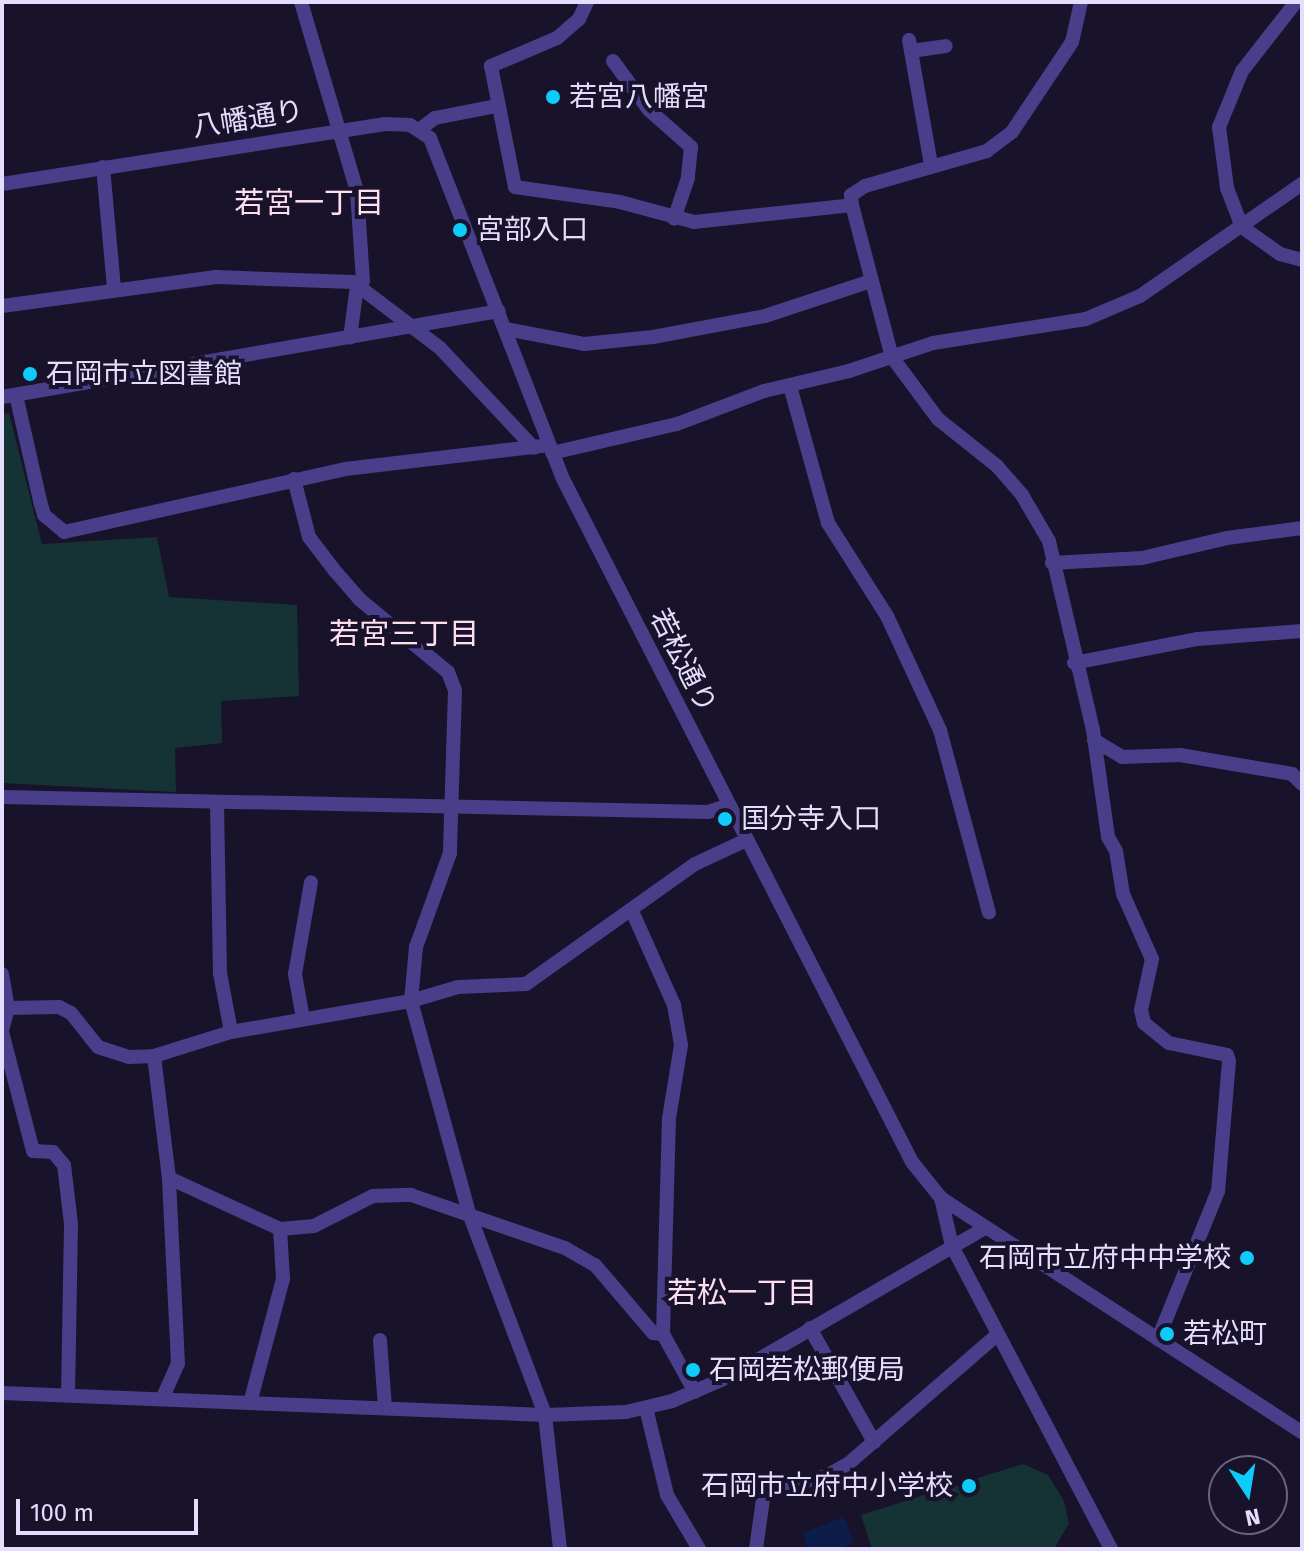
<!DOCTYPE html>
<meta charset="utf-8">
<style>
body{margin:0}
#map{position:relative;width:1304px;height:1551px;overflow:hidden;background:#19122b;font-family:"Fira Sans","Noto Sans JP",sans-serif}
div>[style]{position:absolute}
.green>*{inset:0;background:#153335}
.water>*{inset:0;background:#0c1d4a}
.minor>*{height:14px;margin:-7px;padding:0 7px;transform-origin:7px;border-radius:7px;background:#483e89}
.dots>*{width:22px;height:22px;translate:-50% -50%;box-sizing:border-box;border:4px solid #19122b;border-radius:50%}
span{translate:-50% -50%;white-space:nowrap;text-align:center;line-height:1.15;-webkit-text-stroke:8px #19122b;paint-order:stroke}
.poi-label{font-size:28px;color:#e4ddfe}
.left{translate:0 -50%;text-align:left}
.right{translate:-100% -50%;text-align:right}
.street-label{font-size:28px;color:#e4ddfe}
.neighbourhood-label{font-size:30px;color:#fedff0}
.frame{position:absolute;inset:0;border:4px solid #e4ddfe;pointer-events:none}
.north{position:absolute;left:1208px;top:1455px;width:80px;height:80px;box-sizing:border-box;background:#19122b;border:2px solid #6a637f;border-radius:50%;rotate:168deg;font-size:22px;font-weight:700;line-height:32px;text-align:center;color:#e4ddfe}
.north::after{content:'';display:block;margin:auto;width:28px;height:36px;background:#0dcbfa;clip-path:polygon(50% 0,100% 100%,50% 72%,0 100%)}
.scale{position:absolute;left:16px;top:1499px;width:182px;height:36px;box-sizing:border-box;border:4px solid #e4ddfe;border-top:0;padding-left:10px;font-size:24px;line-height:28px;white-space:nowrap;color:#e4ddfe;-webkit-text-stroke:6px #19122b;paint-order:stroke}
</style>
<div id="map">
<div class="green">
<i style="clip-path:polygon(9px 413px,42px 544px,157px 537px,169px 597px,297px 605px,299px 696px,221px 701px,222px 743px,175px 748px,176px 792px,2px 783px,2px 414px)"></i>
<i style="clip-path:polygon(1023px 1464px,1048px 1475px,1064px 1501px,1069px 1523px,1054px 1549px,872px 1549px,861px 1515px)"></i>
</div>
<div class="water">
<i style="clip-path:polygon(844px 1517px,854px 1542px,837px 1549px,808px 1549px,802px 1533px)"></i>
</div>
<div class="minor">
<i style="left:301px;top:2px;width:197px;rotate:73.5deg"></i>
<i style="left:357px;top:191px;width:90px;rotate:86.2deg"></i>
<i style="left:363px;top:281px;width:14px;rotate:120deg"></i>
<i style="left:356px;top:293px;width:45px;rotate:97.6deg"></i>
<i style="left:587px;top:2px;width:19px;rotate:115deg"></i>
<i style="left:579px;top:19px;width:29px;rotate:139deg"></i>
<i style="left:557px;top:38px;width:72px;rotate:157deg"></i>
<i style="left:491px;top:66px;width:123px;rotate:78.8deg"></i>
<i style="left:515px;top:187px;width:106px;rotate:8.1deg"></i>
<i style="left:620px;top:202px;width:77px;rotate:15.1deg"></i>
<i style="left:694px;top:222px;width:159px;rotate:-6.1deg"></i>
<i style="left:1081px;top:2px;width:41px;rotate:102.7deg"></i>
<i style="left:1072px;top:42px;width:108px;rotate:123.7deg"></i>
<i style="left:1012px;top:132px;width:31px;rotate:143deg"></i>
<i style="left:987px;top:151px;width:127px;rotate:164deg"></i>
<i style="left:865px;top:186px;width:17px;rotate:147deg"></i>
<i style="left:851px;top:195px;width:10px;rotate:84deg"></i>
<i style="left:852px;top:205px;width:157px;rotate:75.3deg"></i>
<i style="left:892px;top:357px;width:77px;rotate:53.4deg"></i>
<i style="left:938px;top:419px;width:75px;rotate:38.5deg"></i>
<i style="left:997px;top:466px;width:38px;rotate:49deg"></i>
<i style="left:1022px;top:495px;width:53px;rotate:59.6deg"></i>
<i style="left:1049px;top:541px;width:194px;rotate:76.9deg"></i>
<i style="left:1093px;top:730px;width:108px;rotate:82deg"></i>
<i style="left:1108px;top:837px;width:16px;rotate:60deg"></i>
<i style="left:1116px;top:851px;width:44px;rotate:80.8deg"></i>
<i style="left:1123px;top:894px;width:71px;rotate:66deg"></i>
<i style="left:1152px;top:959px;width:52px;rotate:102.2deg"></i>
<i style="left:1141px;top:1010px;width:13px;rotate:77deg"></i>
<i style="left:1144px;top:1023px;width:32px;rotate:39deg"></i>
<i style="left:1169px;top:1043px;width:59px;rotate:11.7deg"></i>
<i style="left:1227px;top:1055px;width:6px;rotate:72deg"></i>
<i style="left:1229px;top:1061px;width:130px;rotate:94.8deg"></i>
<i style="left:1218px;top:1191px;width:160px;rotate:112.1deg"></i>
<i style="left:1296px;top:2px;width:88px;rotate:128deg"></i>
<i style="left:1242px;top:71px;width:61px;rotate:112.3deg"></i>
<i style="left:1219px;top:127px;width:62px;rotate:82.5deg"></i>
<i style="left:1227px;top:188px;width:42px;rotate:69deg"></i>
<i style="left:1242px;top:227px;width:47px;rotate:35.4deg"></i>
<i style="left:1280px;top:254px;width:23px;rotate:15deg"></i>
<i style="left:909px;top:40px;width:127px;rotate:80deg"></i>
<i style="left:911px;top:51px;width:35px;rotate:-8deg"></i>
<i style="left:613px;top:61px;width:61px;rotate:53.7deg"></i>
<i style="left:649px;top:110px;width:56px;rotate:41.4deg"></i>
<i style="left:691px;top:147px;width:31px;rotate:96deg"></i>
<i style="left:688px;top:178px;width:43px;rotate:108.9deg"></i>
<i style="left:419px;top:130px;width:20px;rotate:-37deg"></i>
<i style="left:435px;top:118px;width:63px;rotate:-11deg"></i>
<i style="left:103px;top:167px;width:122px;rotate:84.8deg"></i>
<i style="left:2px;top:184px;width:388px;rotate:-8.9deg"></i>
<i style="left:385px;top:124px;width:25px;rotate:2deg"></i>
<i style="left:410px;top:125px;width:24px;rotate:33deg"></i>
<i style="left:430px;top:138px;width:366px;rotate:68.7deg"></i>
<i style="left:563px;top:479px;width:767px;rotate:62.93deg"></i>
<i style="left:912px;top:1162px;width:46px;rotate:51.1deg"></i>
<i style="left:941px;top:1198px;width:430px;rotate:33deg"></i>
<i style="left:2px;top:306px;width:216px;rotate:-7.7deg"></i>
<i style="left:216px;top:277px;width:137px;rotate:2.1deg"></i>
<i style="left:353px;top:282px;width:109px;rotate:37.2deg"></i>
<i style="left:440px;top:348px;width:137px;rotate:46.8deg"></i>
<i style="left:506px;top:329px;width:79px;rotate:10.9deg"></i>
<i style="left:584px;top:344px;width:69px;rotate:-5.8deg"></i>
<i style="left:653px;top:337px;width:114px;rotate:-10.6deg"></i>
<i style="left:765px;top:316px;width:108px;rotate:-18.3deg"></i>
<i style="left:790px;top:386px;width:142px;rotate:74.5deg"></i>
<i style="left:828px;top:523px;width:110px;rotate:57.6deg"></i>
<i style="left:887px;top:616px;width:126px;rotate:65.1deg"></i>
<i style="left:940px;top:730px;width:189px;rotate:75deg"></i>
<i style="left:16px;top:395px;width:109px;rotate:77.2deg"></i>
<i style="left:40px;top:501px;width:15px;rotate:74deg"></i>
<i style="left:44px;top:515px;width:26px;rotate:40deg"></i>
<i style="left:64px;top:532px;width:288px;rotate:-12.6deg"></i>
<i style="left:345px;top:469px;width:205px;rotate:-6.7deg"></i>
<i style="left:2px;top:397px;width:504px;rotate:-9.82deg"></i>
<i style="left:552px;top:453px;width:128px;rotate:-13.1deg"></i>
<i style="left:677px;top:424px;width:93px;rotate:-20.8deg"></i>
<i style="left:764px;top:391px;width:87px;rotate:-13.2deg"></i>
<i style="left:849px;top:371px;width:89px;rotate:-18.4deg"></i>
<i style="left:933px;top:343px;width:155px;rotate:-8.9deg"></i>
<i style="left:1086px;top:319px;width:59px;rotate:-23.1deg"></i>
<i style="left:1140px;top:296px;width:197px;rotate:-34.7deg"></i>
<i style="left:294px;top:479px;width:60px;rotate:75.5deg"></i>
<i style="left:309px;top:537px;width:43px;rotate:52.6deg"></i>
<i style="left:335px;top:571px;width:37px;rotate:49deg"></i>
<i style="left:359px;top:599px;width:115px;rotate:39.4deg"></i>
<i style="left:448px;top:672px;width:19px;rotate:69deg"></i>
<i style="left:455px;top:690px;width:163px;rotate:91.8deg"></i>
<i style="left:450px;top:853px;width:100px;rotate:109.9deg"></i>
<i style="left:416px;top:947px;width:54px;rotate:95.3deg"></i>
<i style="left:411px;top:1001px;width:223px;rotate:74.7deg"></i>
<i style="left:470px;top:1216px;width:213px;rotate:69.3deg"></i>
<i style="left:545px;top:1415px;width:135px;rotate:83.6deg"></i>
<i style="left:1052px;top:563px;width:90px;rotate:-3.2deg"></i>
<i style="left:1142px;top:558px;width:87px;rotate:-13.2deg"></i>
<i style="left:1227px;top:538px;width:76px;rotate:-7.6deg"></i>
<i style="left:1074px;top:663px;width:126px;rotate:-11deg"></i>
<i style="left:1198px;top:639px;width:104px;rotate:-4.4deg"></i>
<i style="left:1094px;top:740px;width:33px;rotate:31deg"></i>
<i style="left:1122px;top:757px;width:58px;rotate:-2deg"></i>
<i style="left:1180px;top:755px;width:114px;rotate:9.6deg"></i>
<i style="left:1292px;top:774px;width:14px;rotate:45deg"></i>
<i style="left:2px;top:797px;width:706px;rotate:1.22deg"></i>
<i style="left:708px;top:812px;width:20px;rotate:-18deg"></i>
<i style="left:217px;top:802px;width:171px;rotate:89deg"></i>
<i style="left:220px;top:973px;width:60px;rotate:79.4deg"></i>
<i style="left:632px;top:911px;width:103px;rotate:65.9deg"></i>
<i style="left:674px;top:1005px;width:41px;rotate:80.1deg"></i>
<i style="left:681px;top:1045px;width:74px;rotate:99.3deg"></i>
<i style="left:669px;top:1118px;width:216px;rotate:91.6deg"></i>
<i style="left:2px;top:974px;width:35px;rotate:80deg"></i>
<i style="left:8px;top:1008px;width:24px;rotate:105deg"></i>
<i style="left:8px;top:1008px;width:51px;rotate:-1.1deg"></i>
<i style="left:59px;top:1007px;width:13px;rotate:27deg"></i>
<i style="left:71px;top:1013px;width:43px;rotate:51.5deg"></i>
<i style="left:98px;top:1047px;width:33px;rotate:18deg"></i>
<i style="left:129px;top:1057px;width:25px;rotate:-2deg"></i>
<i style="left:154px;top:1056px;width:123px;rotate:83deg"></i>
<i style="left:169px;top:1178px;width:122px;rotate:24.7deg"></i>
<i style="left:280px;top:1229px;width:34px;rotate:-5deg"></i>
<i style="left:314px;top:1226px;width:66px;rotate:-27deg"></i>
<i style="left:373px;top:1196px;width:38px;rotate:-2deg"></i>
<i style="left:411px;top:1195px;width:163px;rotate:19deg"></i>
<i style="left:565px;top:1248px;width:34px;rotate:30deg"></i>
<i style="left:595px;top:1265px;width:89px;rotate:49.5deg"></i>
<i style="left:653px;top:1333px;width:10px;rotate:6deg"></i>
<i style="left:663px;top:1334px;width:66px;rotate:61.1deg"></i>
<i style="left:303px;top:1019px;width:46px;rotate:-100.1deg"></i>
<i style="left:295px;top:974px;width:93px;rotate:-80.1deg"></i>
<i style="left:2px;top:1032px;width:123px;rotate:75.4deg"></i>
<i style="left:33px;top:1151px;width:20px;rotate:3deg"></i>
<i style="left:53px;top:1152px;width:17px;rotate:50deg"></i>
<i style="left:64px;top:1165px;width:59px;rotate:83.2deg"></i>
<i style="left:71px;top:1224px;width:168px;rotate:91deg"></i>
<i style="left:154px;top:1056px;width:81px;rotate:-17.3deg"></i>
<i style="left:231px;top:1032px;width:183px;rotate:-9.8deg"></i>
<i style="left:411px;top:1001px;width:49px;rotate:-16.6deg"></i>
<i style="left:458px;top:987px;width:68px;rotate:-2.5deg"></i>
<i style="left:526px;top:984px;width:207px;rotate:-35.4deg"></i>
<i style="left:695px;top:864px;width:54px;rotate:-25.1deg"></i>
<i style="left:941px;top:1198px;width:49px;rotate:77.1deg"></i>
<i style="left:952px;top:1246px;width:342px;rotate:62.3deg"></i>
<i style="left:810px;top:1328px;width:131px;rotate:60.7deg"></i>
<i style="left:380px;top:1340px;width:68px;rotate:85.8deg"></i>
<i style="left:2px;top:1393px;width:543px;rotate:2.32deg"></i>
<i style="left:545px;top:1415px;width:81px;rotate:-2.1deg"></i>
<i style="left:626px;top:1412px;width:47px;rotate:-13.4deg"></i>
<i style="left:672px;top:1401px;width:61px;rotate:-23.2deg"></i>
<i style="left:728px;top:1377px;width:297px;rotate:-30.1deg"></i>
<i style="left:163px;top:1397px;width:36px;rotate:-66deg"></i>
<i style="left:178px;top:1364px;width:186px;rotate:-92.8deg"></i>
<i style="left:250px;top:1403px;width:128px;rotate:-75.1deg"></i>
<i style="left:283px;top:1279px;width:50px;rotate:-93.4deg"></i>
<i style="left:646px;top:1408px;width:89px;rotate:76.4deg"></i>
<i style="left:667px;top:1495px;width:63px;rotate:59.3deg"></i>
<i style="left:756px;top:1549px;width:58px;rotate:-82deg"></i>
<i style="left:764px;top:1492px;width:64px;rotate:-14.5deg"></i>
<i style="left:826px;top:1476px;width:25px;rotate:-29deg"></i>
<i style="left:848px;top:1464px;width:197px;rotate:-40.9deg"></i>
</div>
<div class="dots">
<i style="left:553px;top:97px;background:#0dcbfa"></i>
<i style="left:460px;top:230px;background:#0dcbfa"></i>
<i style="left:30px;top:374px;background:#0dcbfa"></i>
<i style="left:725px;top:819px;background:#0dcbfa"></i>
<i style="left:1247px;top:1258px;background:#0dcbfa"></i>
<i style="left:1167px;top:1334px;background:#0dcbfa"></i>
<i style="left:693px;top:1370px;background:#0dcbfa"></i>
<i style="left:969px;top:1486px;background:#0dcbfa"></i>
</div>
<div class="poi-label">
<span class="left" style="left:569px;top:97px">若宮八幡宮</span>
<span class="left" style="left:476px;top:230px">宮部入口</span>
<span class="left" style="left:46px;top:374px">石岡市立図書館</span>
<span class="left" style="left:741px;top:819px">国分寺入口</span>
<span class="right" style="left:1231px;top:1258px">石岡市立府中中学校</span>
<span class="left" style="left:1183px;top:1334px">若松町</span>
<span class="left" style="left:709px;top:1370px">石岡若松郵便局</span>
<span class="right" style="left:953px;top:1486px">石岡市立府中小学校</span>
</div>
<div class="street-label">
<span style="left:248px;top:119px;rotate:-9deg">八幡通り</span>
<span style="left:683px;top:661px;rotate:63deg">若松通り</span>
</div>
<div class="neighbourhood-label">
<span style="left:309px;top:203px">若宮一丁目</span>
<span style="left:404px;top:634px">若宮三丁目</span>
<span style="left:742px;top:1293px">若松一丁目</span>
</div>
<div class="frame"></div>
<div class="north">N</div>
<div class="scale">100 m</div>
</div>
